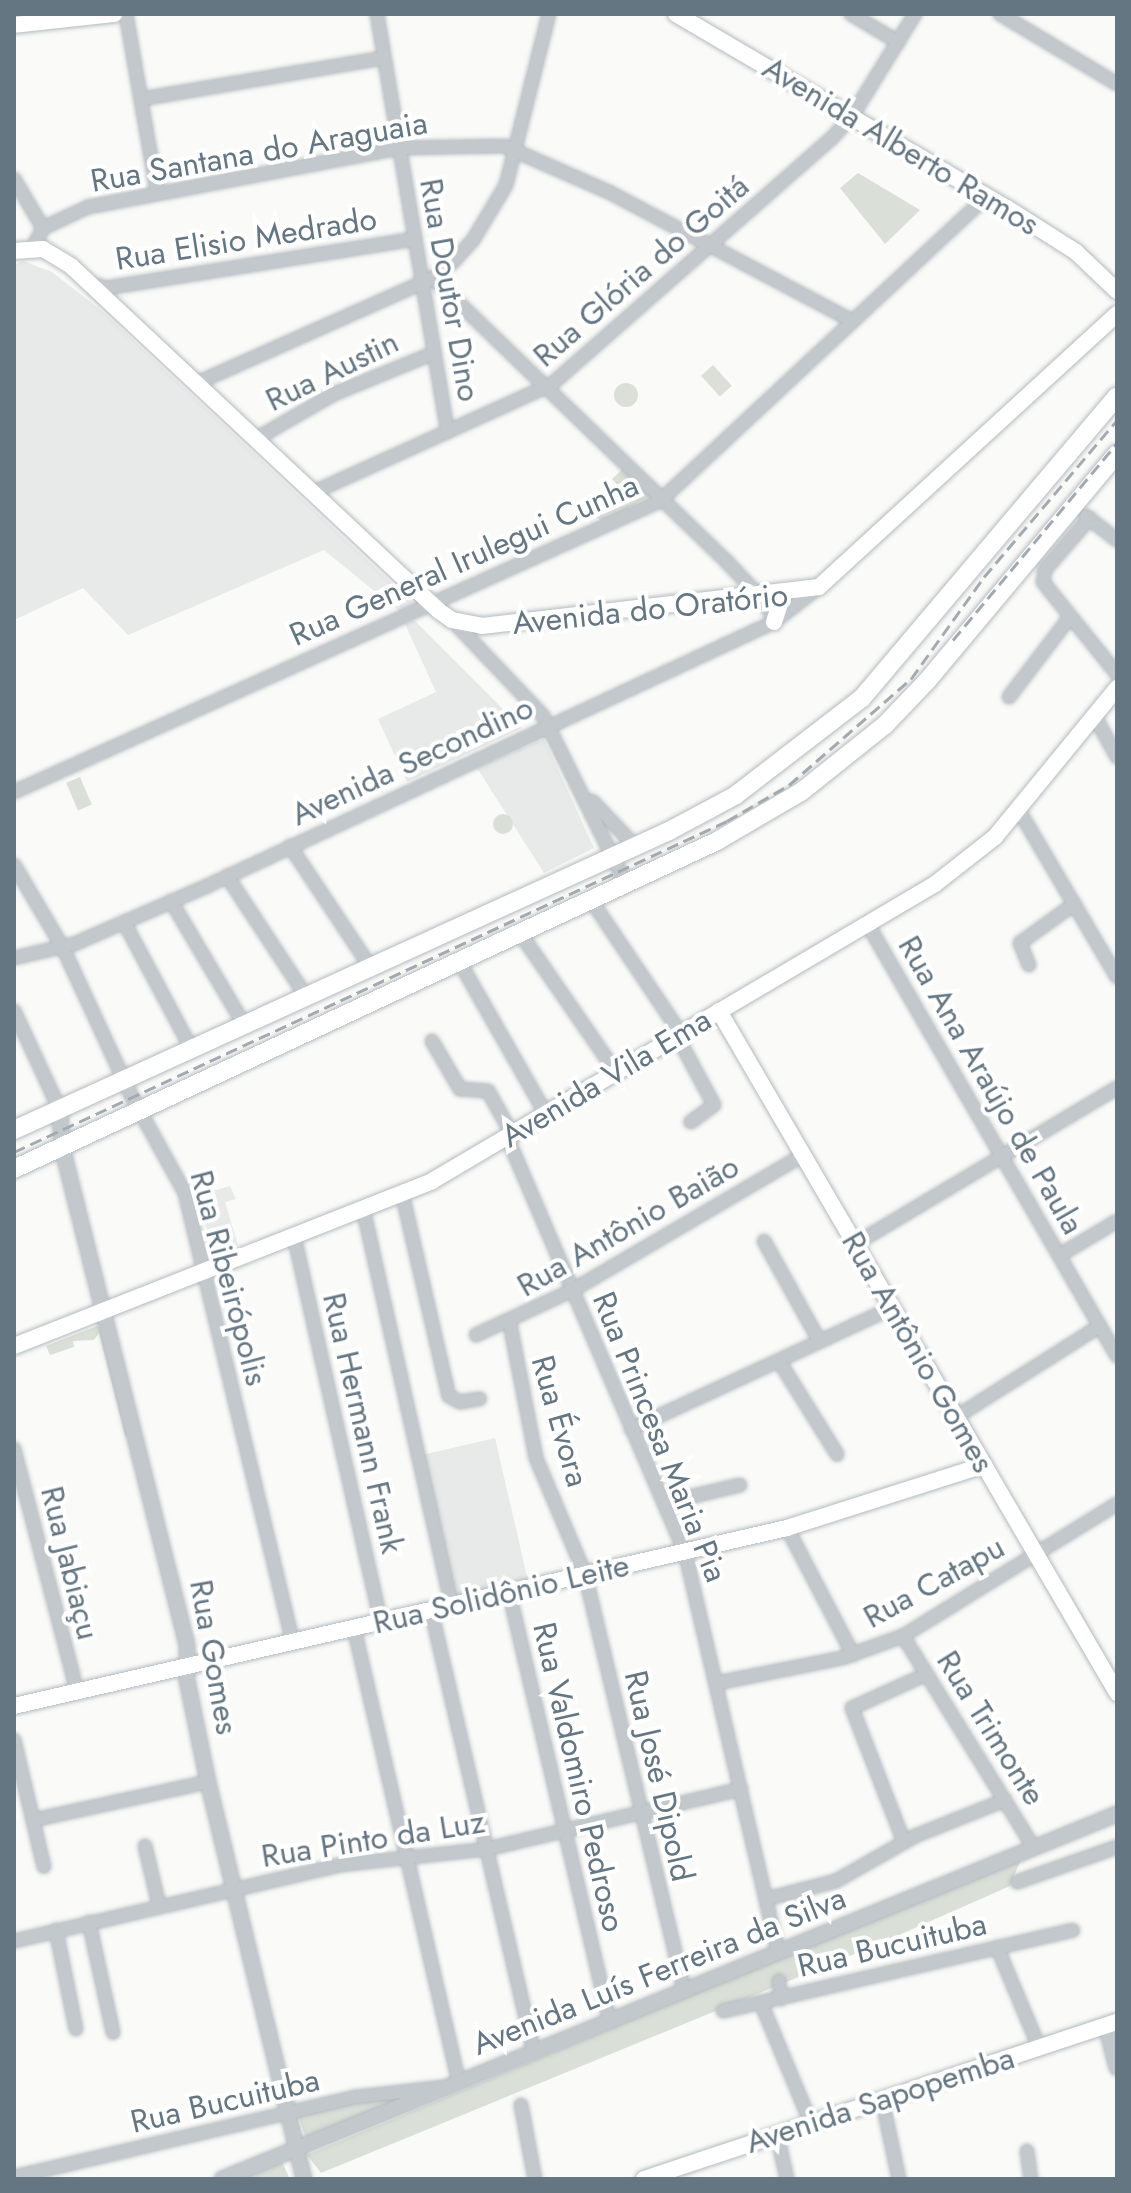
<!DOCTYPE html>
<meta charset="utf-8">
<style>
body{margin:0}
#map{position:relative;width:1131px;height:2193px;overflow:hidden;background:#fafaf8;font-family:Jost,sans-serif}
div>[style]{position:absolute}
.built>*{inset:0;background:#e8e9e9;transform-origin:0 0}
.green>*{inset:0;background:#dadfd7;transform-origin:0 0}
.round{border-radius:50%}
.roads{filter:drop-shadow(0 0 2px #b3babf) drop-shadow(0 0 2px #b3babf)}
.minor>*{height:12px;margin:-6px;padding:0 6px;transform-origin:6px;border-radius:6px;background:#c3c8cc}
.tertiary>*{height:14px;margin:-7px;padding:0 7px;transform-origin:7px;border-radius:7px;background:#c3c8cc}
.secondary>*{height:16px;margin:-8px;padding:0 8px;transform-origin:8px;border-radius:8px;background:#fff}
.primary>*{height:18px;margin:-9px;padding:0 9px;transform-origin:9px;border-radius:9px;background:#fff}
.rail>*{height:3px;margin-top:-1.5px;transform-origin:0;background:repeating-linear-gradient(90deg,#a2aab0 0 12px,transparent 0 18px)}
span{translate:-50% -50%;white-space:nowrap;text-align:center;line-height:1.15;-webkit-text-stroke:8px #fff;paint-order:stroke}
.street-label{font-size:32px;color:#657683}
.frame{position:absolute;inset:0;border:16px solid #657683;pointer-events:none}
</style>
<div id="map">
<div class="built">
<i style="clip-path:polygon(23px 261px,52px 272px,102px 311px,414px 604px,400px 612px,324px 550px,128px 635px,83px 588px,14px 620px,14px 265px)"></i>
<i style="clip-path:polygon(414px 620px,522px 728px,407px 782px,378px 719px,436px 692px,405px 624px)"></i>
<i style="clip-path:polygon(544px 739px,594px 848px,544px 873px,477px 768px)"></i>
<i style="clip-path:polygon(230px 1186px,236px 1199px,225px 1202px,238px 1245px,216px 1253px,195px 1196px)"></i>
<i style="left:495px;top:1438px;width:148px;height:74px;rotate:77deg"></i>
</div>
<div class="green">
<i style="clip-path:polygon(858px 173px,920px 210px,885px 244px,840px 188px)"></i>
<i style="left:713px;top:365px;width:28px;height:16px;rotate:48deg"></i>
<i class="round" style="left:614px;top:383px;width:24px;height:24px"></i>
<i style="clip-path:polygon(623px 469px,651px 495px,603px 522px,594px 516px,621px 489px,612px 479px)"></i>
<i style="left:80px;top:777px;width:30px;height:15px;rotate:67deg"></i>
<i class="round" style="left:493px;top:814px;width:20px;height:20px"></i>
<i style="clip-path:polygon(97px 1326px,102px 1328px,129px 1435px,125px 1436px,99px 1333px,94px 1340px,73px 1341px,74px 1347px,50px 1355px,46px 1346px)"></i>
<i style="clip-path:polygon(1022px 1857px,1010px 1886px,874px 1946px,321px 2173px,307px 2155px)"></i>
<i style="clip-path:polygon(401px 2091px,401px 2098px,306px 2139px,298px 2114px)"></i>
<i style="clip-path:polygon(282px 2162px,290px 2179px,242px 2179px)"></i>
</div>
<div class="roads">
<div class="minor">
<i style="left:126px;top:14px;width:181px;rotate:80.1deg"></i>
<i style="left:377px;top:14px;width:424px;rotate:80.4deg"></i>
<i style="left:851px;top:14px;width:55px;rotate:30.8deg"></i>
<i style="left:1000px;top:14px;width:136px;rotate:30.9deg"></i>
<i style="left:141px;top:99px;width:245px;rotate:-9.6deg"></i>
<i style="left:14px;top:179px;width:57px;rotate:59.4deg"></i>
<i style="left:32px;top:249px;width:24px;rotate:-62deg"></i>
<i style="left:43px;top:228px;width:50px;rotate:-25deg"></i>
<i style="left:88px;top:207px;width:318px;rotate:-10.7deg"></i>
<i style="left:400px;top:148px;width:104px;rotate:-1.1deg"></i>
<i style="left:504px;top:146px;width:115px;rotate:23.7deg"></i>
<i style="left:609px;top:192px;width:276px;rotate:27.9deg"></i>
<i style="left:433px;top:278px;width:407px;rotate:44deg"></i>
<i style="left:726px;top:561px;width:58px;rotate:46.4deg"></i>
<i style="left:766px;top:603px;width:21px;rotate:67deg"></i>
<i style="left:90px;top:283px;width:17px;rotate:17deg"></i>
<i style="left:106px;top:288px;width:313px;rotate:-9deg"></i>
<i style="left:197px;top:383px;width:258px;rotate:-24deg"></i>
<i style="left:433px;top:278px;width:26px;rotate:-39deg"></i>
<i style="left:453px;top:262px;width:30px;rotate:-48deg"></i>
<i style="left:473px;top:240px;width:64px;rotate:-59deg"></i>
<i style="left:506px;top:185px;width:176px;rotate:-75.9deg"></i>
<i style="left:254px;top:440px;width:92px;rotate:-29.9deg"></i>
<i style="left:334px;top:394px;width:108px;rotate:-22.3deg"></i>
<i style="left:312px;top:493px;width:264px;rotate:-24.4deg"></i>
<i style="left:552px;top:384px;width:373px;rotate:-41.3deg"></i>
<i style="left:832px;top:138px;width:30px;rotate:-48deg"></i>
<i style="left:852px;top:116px;width:120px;rotate:-58.3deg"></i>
<i style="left:1086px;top:516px;width:39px;rotate:38deg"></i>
<i style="left:1090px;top:518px;width:69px;rotate:130.9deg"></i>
<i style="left:1045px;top:570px;width:12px;rotate:99deg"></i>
<i style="left:1043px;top:582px;width:118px;rotate:51.2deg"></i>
<i style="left:452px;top:620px;width:132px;rotate:46.5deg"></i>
<i style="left:543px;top:716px;width:187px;rotate:63.7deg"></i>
<i style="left:1009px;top:697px;width:101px;rotate:-52.7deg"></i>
<i style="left:1094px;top:715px;width:48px;rotate:61.3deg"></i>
<i style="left:14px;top:792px;width:709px;rotate:-24.25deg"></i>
<i style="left:660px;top:501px;width:447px;rotate:-43deg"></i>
<i style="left:592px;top:801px;width:62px;rotate:46.3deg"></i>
<i style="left:1018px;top:809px;width:195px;rotate:59.5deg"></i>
<i style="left:290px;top:846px;width:146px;rotate:56.4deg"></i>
<i style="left:14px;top:865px;width:96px;rotate:59.4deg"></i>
<i style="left:63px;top:948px;width:162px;rotate:65.2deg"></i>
<i style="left:131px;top:1095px;width:112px;rotate:61.1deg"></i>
<i style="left:185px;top:1193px;width:462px;rotate:76.5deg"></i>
<i style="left:227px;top:876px;width:146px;rotate:56.7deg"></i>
<i style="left:591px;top:900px;width:161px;rotate:56.1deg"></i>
<i style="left:171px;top:901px;width:145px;rotate:59.4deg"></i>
<i style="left:124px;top:922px;width:145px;rotate:62deg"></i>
<i style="left:867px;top:923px;width:500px;rotate:60deg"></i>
<i style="left:520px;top:933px;width:169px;rotate:55.4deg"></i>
<i style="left:14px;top:958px;width:62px;rotate:-13.1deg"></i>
<i style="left:74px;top:944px;width:143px;rotate:-23.5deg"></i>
<i style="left:205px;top:887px;width:628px;rotate:-24.97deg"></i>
<i style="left:774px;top:622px;width:57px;rotate:-37.9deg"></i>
<i style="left:459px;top:961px;width:176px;rotate:60.4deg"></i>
<i style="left:1029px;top:965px;width:24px;rotate:-112deg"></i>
<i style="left:1020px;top:943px;width:67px;rotate:-35.8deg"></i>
<i style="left:14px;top:1011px;width:109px;rotate:65.1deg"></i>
<i style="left:677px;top:1036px;width:78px;rotate:61.8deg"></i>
<i style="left:714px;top:1105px;width:29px;rotate:144deg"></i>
<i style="left:432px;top:1041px;width:56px;rotate:59.7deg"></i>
<i style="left:460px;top:1089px;width:28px;rotate:4deg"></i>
<i style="left:488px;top:1091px;width:49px;rotate:60.8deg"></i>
<i style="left:507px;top:1137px;width:452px;rotate:66.8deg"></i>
<i style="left:685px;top:1552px;width:411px;rotate:76.9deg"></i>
<i style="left:402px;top:1193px;width:208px;rotate:77deg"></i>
<i style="left:449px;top:1396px;width:13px;rotate:29deg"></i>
<i style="left:460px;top:1402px;width:20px;rotate:-9deg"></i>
<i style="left:363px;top:1208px;width:407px;rotate:77.4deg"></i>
<i style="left:294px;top:1236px;width:395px;rotate:77.3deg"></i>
<i style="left:764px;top:1241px;width:115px;rotate:61deg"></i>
<i style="left:855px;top:1244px;width:305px;rotate:-30.8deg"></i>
<i style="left:1060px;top:1255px;width:66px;rotate:-30.8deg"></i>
<i style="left:510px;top:1324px;width:136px;rotate:79deg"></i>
<i style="left:536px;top:1458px;width:126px;rotate:67.1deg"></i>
<i style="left:585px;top:1574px;width:429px;rotate:76.6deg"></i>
<i style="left:476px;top:1335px;width:107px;rotate:-24.9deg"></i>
<i style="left:573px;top:1290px;width:267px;rotate:-30.4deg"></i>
<i style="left:779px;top:1361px;width:110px;rotate:58.1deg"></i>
<i style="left:956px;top:1417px;width:170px;rotate:-32.3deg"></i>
<i style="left:631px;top:1429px;width:288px;rotate:-24.9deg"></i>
<i style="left:14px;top:1449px;width:250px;rotate:75.4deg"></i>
<i style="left:664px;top:1503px;width:78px;rotate:-13.3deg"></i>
<i style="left:787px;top:1528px;width:143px;rotate:62.5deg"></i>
<i style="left:509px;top:1592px;width:442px;rotate:76.8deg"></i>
<i style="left:431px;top:1610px;width:454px;rotate:76.9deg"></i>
<i style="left:354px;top:1628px;width:467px;rotate:77deg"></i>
<i style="left:903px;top:1636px;width:249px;rotate:58.3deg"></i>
<i style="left:717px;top:1683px;width:127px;rotate:-11.3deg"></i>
<i style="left:842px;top:1658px;width:65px;rotate:-19.8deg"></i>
<i style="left:903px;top:1636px;width:251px;rotate:-31.7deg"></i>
<i style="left:14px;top:1740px;width:130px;rotate:76.7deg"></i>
<i style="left:33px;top:1820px;width:179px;rotate:-12.3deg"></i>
<i style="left:904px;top:1842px;width:144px;rotate:-111.2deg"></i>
<i style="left:852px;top:1708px;width:82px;rotate:-24.4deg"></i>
<i style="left:145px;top:1846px;width:61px;rotate:76.7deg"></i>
<i style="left:1017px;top:1882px;width:106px;rotate:-19.3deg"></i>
<i style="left:766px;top:1899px;width:72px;rotate:-14.4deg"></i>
<i style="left:836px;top:1881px;width:91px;rotate:-29.7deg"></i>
<i style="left:915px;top:1836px;width:97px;rotate:-21.8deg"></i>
<i style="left:89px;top:1922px;width:113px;rotate:77.7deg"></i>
<i style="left:56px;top:1930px;width:101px;rotate:78.6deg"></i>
<i style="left:14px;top:1941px;width:335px;rotate:-13.1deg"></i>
<i style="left:340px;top:1865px;width:148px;rotate:-6.2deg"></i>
<i style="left:487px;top:1849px;width:261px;rotate:-13.3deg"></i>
<i style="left:997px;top:1947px;width:108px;rotate:67.2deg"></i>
<i style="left:779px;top:1981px;width:18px;rotate:84deg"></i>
<i style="left:761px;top:2003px;width:130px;rotate:67.4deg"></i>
<i style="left:723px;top:2011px;width:359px;rotate:-13deg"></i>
<i style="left:882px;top:2099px;width:82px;rotate:78deg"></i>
<i style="left:521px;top:2105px;width:75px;rotate:79.3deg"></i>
<i style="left:777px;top:2134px;width:46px;rotate:77.5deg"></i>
<i style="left:1027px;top:2151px;width:28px;rotate:82deg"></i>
<i style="left:14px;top:2177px;width:351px;rotate:-13.2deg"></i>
<i style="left:356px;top:2097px;width:90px;rotate:-6.4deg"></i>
</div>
<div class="tertiary">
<i style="left:60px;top:1110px;width:37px;rotate:87deg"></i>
<i style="left:62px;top:1147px;width:513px;rotate:75.91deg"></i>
<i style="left:187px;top:1645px;width:35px;rotate:90deg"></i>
<i style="left:187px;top:1680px;width:104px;rotate:78.4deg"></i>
<i style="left:208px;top:1782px;width:408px;rotate:76.4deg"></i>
<i style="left:1106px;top:2025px;width:44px;rotate:75.7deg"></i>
<i style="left:222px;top:2179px;width:967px;rotate:-22.19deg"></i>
</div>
<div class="secondary">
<i style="left:676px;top:14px;width:384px;rotate:30.4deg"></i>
<i style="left:1007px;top:208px;width:82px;rotate:32.5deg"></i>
<i style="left:1076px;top:252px;width:57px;rotate:43.6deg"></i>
<i style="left:14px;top:25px;width:101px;rotate:-6.3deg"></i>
<i style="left:14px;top:251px;width:29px;rotate:-4deg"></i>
<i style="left:43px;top:249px;width:33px;rotate:31deg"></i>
<i style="left:71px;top:266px;width:504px;rotate:43.15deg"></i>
<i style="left:439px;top:611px;width:16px;rotate:35deg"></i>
<i style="left:452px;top:620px;width:31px;rotate:11deg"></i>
<i style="left:482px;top:626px;width:339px;rotate:-6.6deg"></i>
<i style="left:819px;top:587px;width:404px;rotate:-42.5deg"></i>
<i style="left:774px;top:622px;width:29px;rotate:-72deg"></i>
<i style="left:719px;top:1011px;width:790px;rotate:59.73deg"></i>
<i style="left:14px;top:1346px;width:449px;rotate:-21.5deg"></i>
<i style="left:432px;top:1181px;width:584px;rotate:-30.56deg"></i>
<i style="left:935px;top:884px;width:76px;rotate:-38.1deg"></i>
<i style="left:995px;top:837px;width:193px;rotate:-50.7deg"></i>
<i style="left:14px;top:1706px;width:793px;rotate:-12.97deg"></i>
<i style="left:787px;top:1528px;width:207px;rotate:-17.7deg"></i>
<i style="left:644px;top:2179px;width:498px;rotate:-18.4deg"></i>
</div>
<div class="primary">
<i style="left:14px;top:1130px;width:720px;rotate:-24.54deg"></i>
<i style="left:669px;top:831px;width:76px;rotate:-28.2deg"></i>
<i style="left:736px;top:795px;width:159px;rotate:-37.6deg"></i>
<i style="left:862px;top:698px;width:395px;rotate:-49.8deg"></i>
<i style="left:14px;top:1169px;width:776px;rotate:-25.01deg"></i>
<i style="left:717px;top:841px;width:97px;rotate:-30.3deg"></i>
<i style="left:801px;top:792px;width:107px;rotate:-38.6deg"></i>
<i style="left:885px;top:725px;width:61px;rotate:-46.3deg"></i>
<i style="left:927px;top:681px;width:296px;rotate:-50.1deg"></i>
</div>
</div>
<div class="rail">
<i style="left:953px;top:640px;width:256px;rotate:-50.2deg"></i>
<i style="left:14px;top:1152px;width:786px;rotate:-24.9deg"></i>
<i style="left:727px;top:821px;width:72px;rotate:-30.1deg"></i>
<i style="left:789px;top:785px;width:162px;rotate:-41deg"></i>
<i style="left:911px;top:679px;width:125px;rotate:-54.4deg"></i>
<i style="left:984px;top:577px;width:206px;rotate:-49.7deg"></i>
</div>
<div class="street-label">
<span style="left:901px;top:146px;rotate:31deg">Avenida Alberto Ramos</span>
<span style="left:259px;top:152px;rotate:-10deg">Rua Santana do Araguaia</span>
<span style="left:246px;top:239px;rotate:-9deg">Rua Elisio Medrado</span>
<span style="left:641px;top:271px;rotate:-41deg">Rua Glória do Goitá</span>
<span style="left:450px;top:290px;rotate:80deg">Rua Doutor Dino</span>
<span style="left:332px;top:371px;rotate:-26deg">Rua Austin</span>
<span style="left:464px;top:560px;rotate:-24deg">Rua General Irulegui Cunha</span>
<span style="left:650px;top:609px;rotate:-6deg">Avenida do Oratório</span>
<span style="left:412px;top:761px;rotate:-25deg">Avenida Secondino</span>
<span style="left:606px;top:1078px;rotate:-31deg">Avenida Vila Ema</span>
<span style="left:991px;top:1085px;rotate:60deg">Rua Ana Araújo de Paula</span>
<span style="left:628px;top:1226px;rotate:-30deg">Rua Antônio Baião</span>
<span style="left:229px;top:1278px;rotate:75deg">Rua Ribeirópolis</span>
<span style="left:918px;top:1352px;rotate:60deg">Rua Antônio Gomes</span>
<span style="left:560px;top:1421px;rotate:74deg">Rua Évora</span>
<span style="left:363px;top:1423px;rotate:77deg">Rua Hermann Frank</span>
<span style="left:660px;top:1437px;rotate:68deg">Rua Princesa Maria Pia</span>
<span style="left:70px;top:1563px;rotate:76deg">Rua Jabiaçu</span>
<span style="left:934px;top:1582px;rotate:-29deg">Rua Catapu</span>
<span style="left:501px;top:1594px;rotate:-13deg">Rua Solidônio Leite</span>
<span style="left:214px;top:1657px;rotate:80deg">Rua Gomes</span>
<span style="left:991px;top:1728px;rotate:58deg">Rua Trimonte</span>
<span style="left:659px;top:1776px;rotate:77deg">Rua José Dipold</span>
<span style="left:579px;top:1777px;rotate:77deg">Rua Valdomiro Pedroso</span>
<span style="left:373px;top:1839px;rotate:-9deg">Rua Pinto da Luz</span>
<span style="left:892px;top:1945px;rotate:-13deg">Rua Bucuituba</span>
<span style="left:659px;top:1971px;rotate:-22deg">Avenida Luís Ferreira da Silva</span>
<span style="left:880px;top:2100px;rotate:-18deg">Avenida Sapopemba</span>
<span style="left:225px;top:2101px;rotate:-13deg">Rua Bucuituba</span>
</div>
<div class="frame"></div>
</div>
